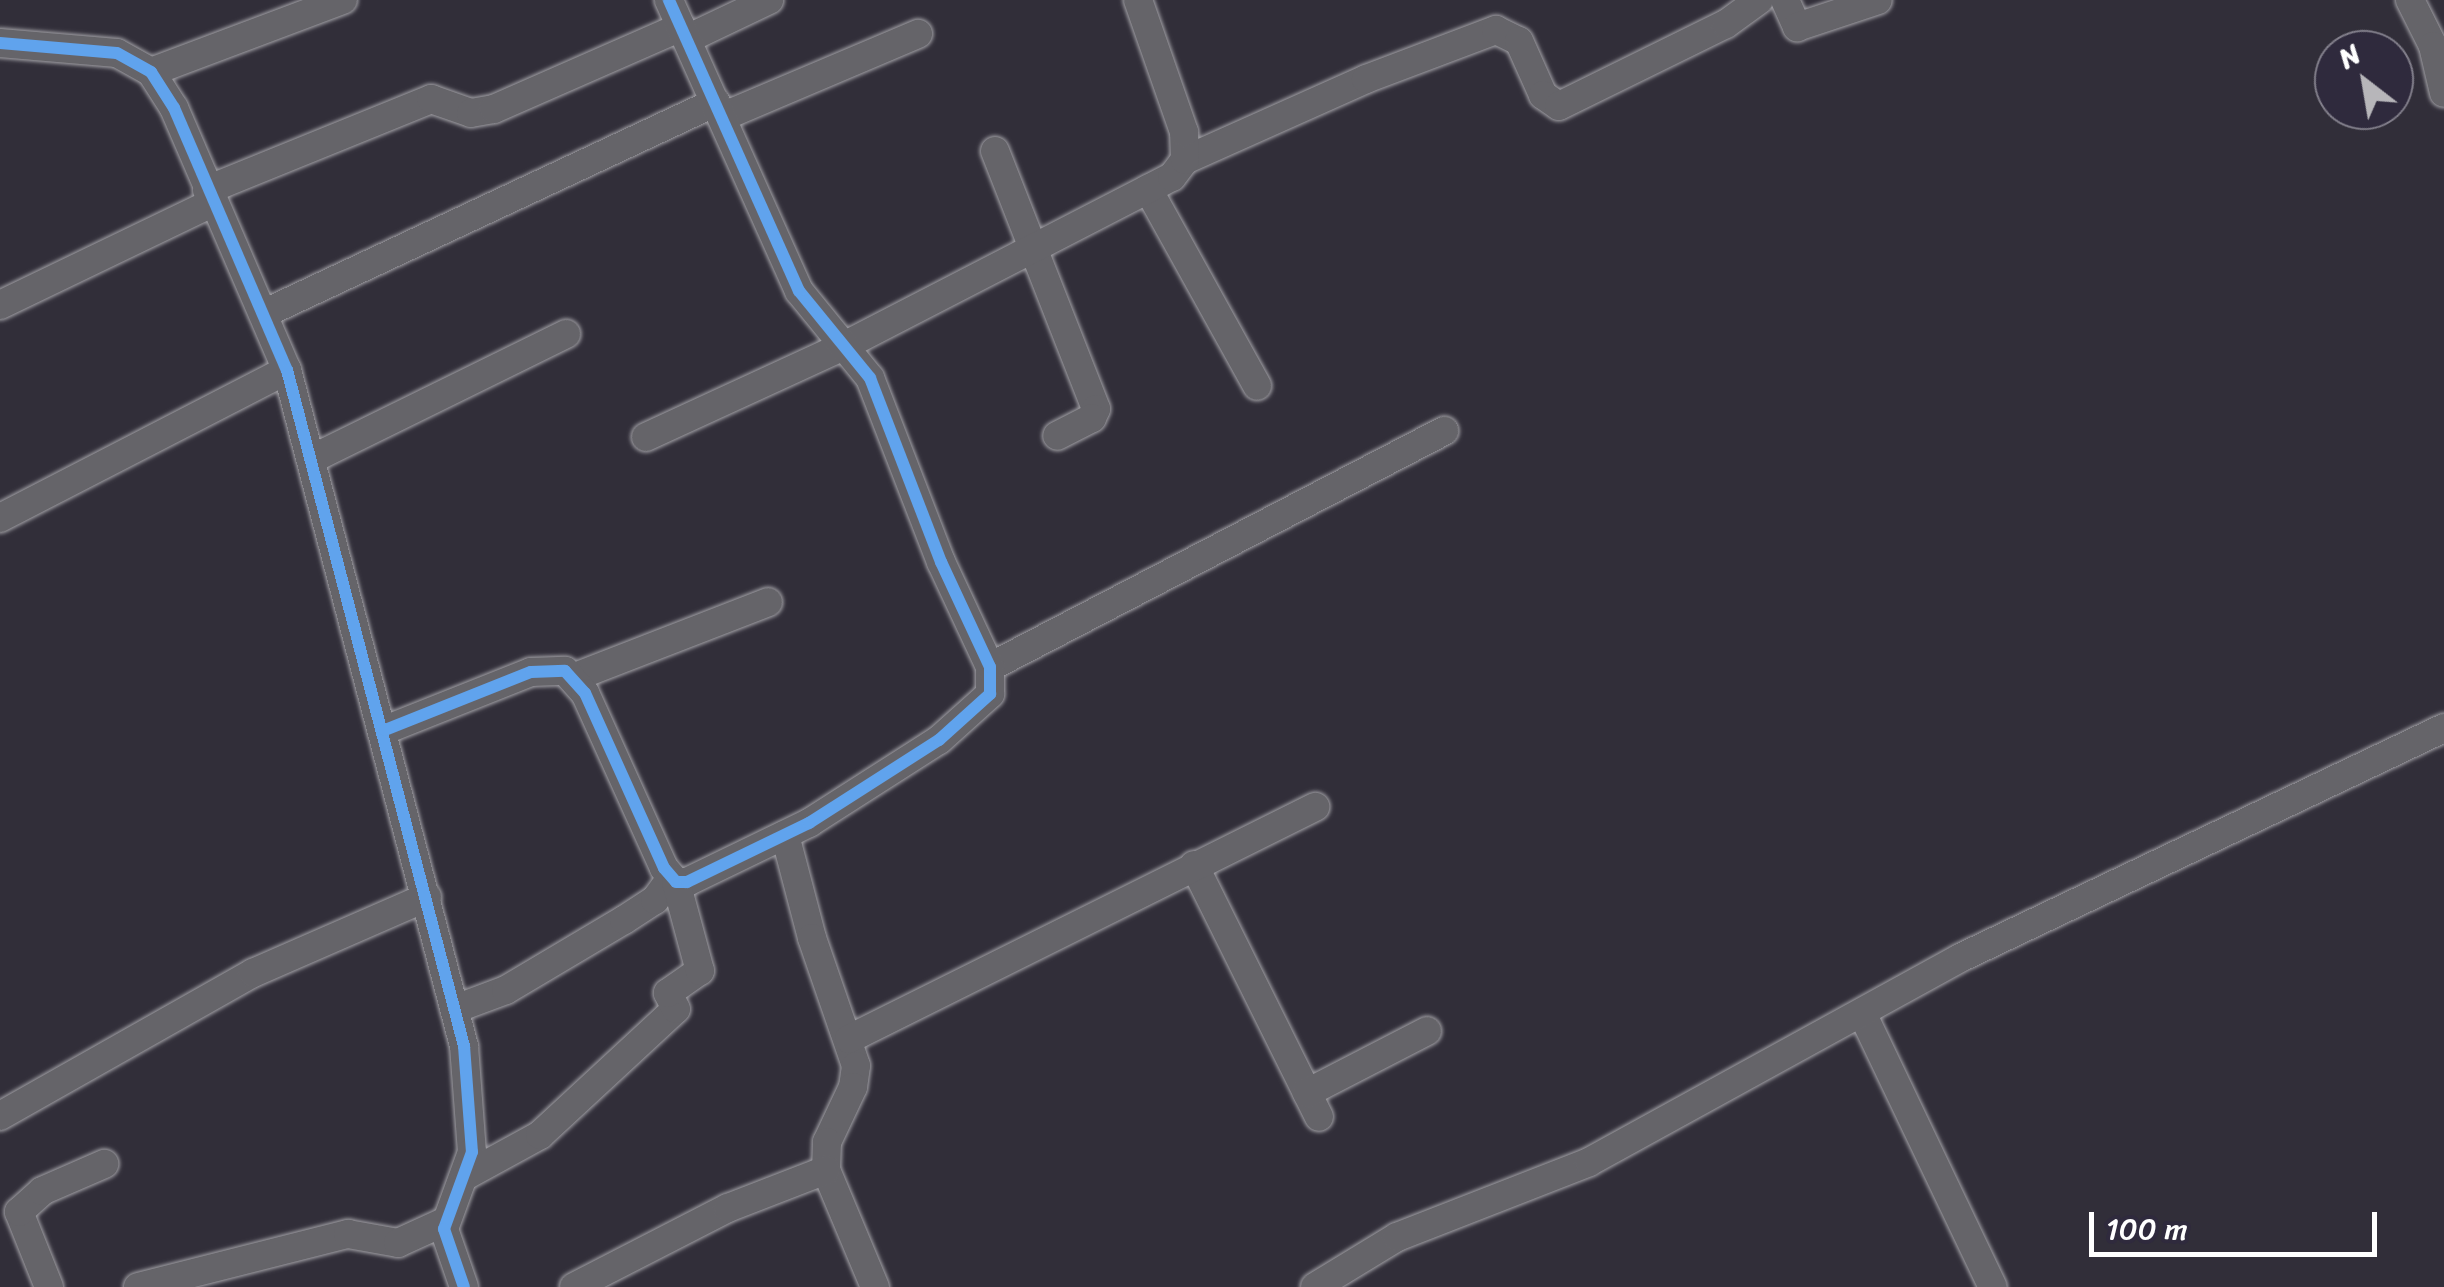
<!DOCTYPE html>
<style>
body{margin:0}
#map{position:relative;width:2444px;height:1287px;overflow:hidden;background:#312e39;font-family:Sriracha,sans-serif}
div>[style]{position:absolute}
.roads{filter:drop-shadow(0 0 2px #a2a1a6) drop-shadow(0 0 2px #a2a1a6)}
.minor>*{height:28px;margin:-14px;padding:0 14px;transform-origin:14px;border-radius:14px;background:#656469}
.cycleway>*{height:12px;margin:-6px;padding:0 6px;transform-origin:6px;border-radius:6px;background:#60a3ed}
span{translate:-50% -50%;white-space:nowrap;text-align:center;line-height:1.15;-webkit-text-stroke:10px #2f2a3d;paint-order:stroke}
.north{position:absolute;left:2314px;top:30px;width:100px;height:100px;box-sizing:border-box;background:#2f2a3d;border:2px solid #827f8b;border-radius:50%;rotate:329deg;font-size:28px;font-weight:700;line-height:40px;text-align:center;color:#fff}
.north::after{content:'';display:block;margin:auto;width:35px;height:45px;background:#b7b6ba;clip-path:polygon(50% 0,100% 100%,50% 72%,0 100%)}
.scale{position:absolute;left:2089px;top:1212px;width:288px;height:45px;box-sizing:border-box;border:5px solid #fff;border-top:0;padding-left:12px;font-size:30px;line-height:35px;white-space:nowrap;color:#fff;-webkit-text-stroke:8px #2f2a3d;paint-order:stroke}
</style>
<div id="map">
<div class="roads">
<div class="minor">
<i style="left:1785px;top:0;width:30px;rotate:66deg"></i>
<i style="left:1797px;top:27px;width:85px;rotate:-18.4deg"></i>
<i style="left:2410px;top:0;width:51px;rotate:63.4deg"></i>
<i style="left:2433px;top:46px;width:48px;rotate:76.8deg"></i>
<i style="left:687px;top:39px;width:91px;rotate:-25.4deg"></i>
<i style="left:0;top:43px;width:117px;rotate:4.9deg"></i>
<i style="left:117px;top:53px;width:39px;rotate:29deg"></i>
<i style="left:151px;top:72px;width:43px;rotate:57.4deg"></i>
<i style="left:174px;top:108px;width:285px;rotate:66.7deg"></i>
<i style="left:287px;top:370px;width:699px;rotate:75.33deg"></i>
<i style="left:464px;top:1046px;width:106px;rotate:85.7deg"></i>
<i style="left:472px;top:1152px;width:82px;rotate:110deg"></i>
<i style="left:444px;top:1229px;width:61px;rotate:71deg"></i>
<i style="left:151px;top:72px;width:205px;rotate:-20.6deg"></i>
<i style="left:722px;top:117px;width:213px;rotate:-23deg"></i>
<i style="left:995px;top:151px;width:277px;rotate:68.6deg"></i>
<i style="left:1096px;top:409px;width:10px;rotate:114deg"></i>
<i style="left:1092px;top:418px;width:39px;rotate:153deg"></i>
<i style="left:1185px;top:160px;width:198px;rotate:-24.1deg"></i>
<i style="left:1366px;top:79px;width:139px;rotate:-20.7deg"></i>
<i style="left:1496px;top:30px;width:25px;rotate:26deg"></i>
<i style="left:1519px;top:41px;width:59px;rotate:66deg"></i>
<i style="left:1543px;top:95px;width:19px;rotate:35deg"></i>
<i style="left:1559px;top:106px;width:186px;rotate:-26.2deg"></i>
<i style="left:1726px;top:24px;width:41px;rotate:-36deg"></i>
<i style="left:1148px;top:189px;width:225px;rotate:61deg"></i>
<i style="left:207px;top:190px;width:242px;rotate:-22.1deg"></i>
<i style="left:431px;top:99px;width:42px;rotate:19.3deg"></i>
<i style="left:471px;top:113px;width:23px;rotate:-10deg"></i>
<i style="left:494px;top:109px;width:204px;rotate:-23.7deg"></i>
<i style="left:0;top:305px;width:237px;rotate:-25.7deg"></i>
<i style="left:263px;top:314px;width:500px;rotate:-25.08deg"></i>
<i style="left:646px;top:437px;width:218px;rotate:-24.7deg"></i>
<i style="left:844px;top:346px;width:369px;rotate:-27.3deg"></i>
<i style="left:1172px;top:177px;width:21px;rotate:-53deg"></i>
<i style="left:1185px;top:160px;width:28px;rotate:-92deg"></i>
<i style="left:1184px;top:132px;width:140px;rotate:-109.2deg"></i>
<i style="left:314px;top:458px;width:281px;rotate:-26.2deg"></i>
<i style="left:0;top:518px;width:323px;rotate:-27.3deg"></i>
<i style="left:990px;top:667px;width:512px;rotate:-27.47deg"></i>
<i style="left:575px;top:677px;width:207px;rotate:-21.2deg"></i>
<i style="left:385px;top:730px;width:157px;rotate:-21.7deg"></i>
<i style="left:531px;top:672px;width:34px;rotate:-2deg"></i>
<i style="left:565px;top:671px;width:30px;rotate:48deg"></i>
<i style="left:585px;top:693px;width:192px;rotate:65.7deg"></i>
<i style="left:664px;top:868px;width:18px;rotate:49deg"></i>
<i style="left:676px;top:882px;width:11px"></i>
<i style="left:687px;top:882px;width:136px;rotate:-25.8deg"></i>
<i style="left:809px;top:823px;width:154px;rotate:-32.6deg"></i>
<i style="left:939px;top:740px;width:69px;rotate:-42deg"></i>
<i style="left:990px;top:694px;width:27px;rotate:-90deg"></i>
<i style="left:990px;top:667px;width:116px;rotate:-115deg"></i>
<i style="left:941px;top:562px;width:197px;rotate:-111.1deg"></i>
<i style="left:870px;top:378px;width:112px;rotate:-129.2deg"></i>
<i style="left:799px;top:291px;width:319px;rotate:-114.1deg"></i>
<i style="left:785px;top:835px;width:106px;rotate:75.3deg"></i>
<i style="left:812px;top:938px;width:135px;rotate:71deg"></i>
<i style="left:856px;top:1066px;width:21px;rotate:98deg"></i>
<i style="left:853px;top:1087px;width:61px;rotate:115.3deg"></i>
<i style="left:827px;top:1142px;width:28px;rotate:92deg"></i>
<i style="left:826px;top:1170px;width:127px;rotate:67.3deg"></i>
<i style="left:1194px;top:865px;width:281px;rotate:63.6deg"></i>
<i style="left:455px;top:1009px;width:54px;rotate:-20.4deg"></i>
<i style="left:506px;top:990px;width:137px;rotate:-30.7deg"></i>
<i style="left:624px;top:920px;width:37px;rotate:-33deg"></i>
<i style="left:655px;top:900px;width:27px;rotate:-54deg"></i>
<i style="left:1863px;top:1015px;width:301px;rotate:64.5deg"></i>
<i style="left:849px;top:1039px;width:521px;rotate:-26.47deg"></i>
<i style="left:1307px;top:1093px;width:135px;rotate:-27.3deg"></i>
<i style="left:0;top:1116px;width:291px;rotate:-29.5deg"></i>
<i style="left:253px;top:973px;width:190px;rotate:-23.6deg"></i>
<i style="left:467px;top:1175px;width:83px;rotate:-28.7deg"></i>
<i style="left:540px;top:1135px;width:185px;rotate:-42.8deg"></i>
<i style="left:676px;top:1009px;width:18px;rotate:-117deg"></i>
<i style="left:668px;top:993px;width:39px;rotate:-35deg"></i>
<i style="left:700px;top:971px;width:92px;rotate:-105.1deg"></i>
<i style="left:49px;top:1287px;width:81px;rotate:-111.8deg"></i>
<i style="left:19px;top:1212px;width:31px;rotate:-42deg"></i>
<i style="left:42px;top:1191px;width:68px;rotate:-23.5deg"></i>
<i style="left:138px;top:1287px;width:217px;rotate:-14.2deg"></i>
<i style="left:348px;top:1234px;width:51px;rotate:10.2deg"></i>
<i style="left:398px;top:1243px;width:53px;rotate:-24.6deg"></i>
<i style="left:574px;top:1287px;width:173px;rotate:-27.2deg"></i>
<i style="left:728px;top:1208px;width:105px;rotate:-21.2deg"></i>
<i style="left:1315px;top:1287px;width:96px;rotate:-31.4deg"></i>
<i style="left:1397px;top:1237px;width:206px;rotate:-21.3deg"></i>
<i style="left:1589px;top:1162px;width:423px;rotate:-28.8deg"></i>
<i style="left:1960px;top:958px;width:536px;rotate:-25.42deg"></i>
</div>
</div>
<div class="cycleway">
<i style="left:0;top:43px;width:117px;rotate:4.9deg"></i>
<i style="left:117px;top:53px;width:39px;rotate:29deg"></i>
<i style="left:151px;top:72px;width:43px;rotate:57.4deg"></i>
<i style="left:174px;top:108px;width:285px;rotate:66.7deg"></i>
<i style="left:287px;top:370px;width:699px;rotate:75.33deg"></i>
<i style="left:464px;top:1046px;width:106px;rotate:85.7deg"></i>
<i style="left:472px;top:1152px;width:82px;rotate:110deg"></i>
<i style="left:444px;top:1229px;width:61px;rotate:71deg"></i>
<i style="left:385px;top:730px;width:157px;rotate:-21.7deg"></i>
<i style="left:531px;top:672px;width:34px;rotate:-2deg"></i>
<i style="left:565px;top:671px;width:30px;rotate:48deg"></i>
<i style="left:585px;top:693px;width:192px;rotate:65.7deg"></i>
<i style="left:664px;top:868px;width:18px;rotate:49deg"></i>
<i style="left:676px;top:882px;width:11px"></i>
<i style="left:687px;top:882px;width:136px;rotate:-25.8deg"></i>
<i style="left:809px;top:823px;width:154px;rotate:-32.6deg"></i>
<i style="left:939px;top:740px;width:69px;rotate:-42deg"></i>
<i style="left:990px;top:694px;width:27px;rotate:-90deg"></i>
<i style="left:990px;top:667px;width:116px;rotate:-115deg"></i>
<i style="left:941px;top:562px;width:197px;rotate:-111.1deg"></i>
<i style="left:870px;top:378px;width:112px;rotate:-129.2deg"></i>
<i style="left:799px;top:291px;width:319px;rotate:-114.1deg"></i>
</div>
<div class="north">N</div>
<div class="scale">100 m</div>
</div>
